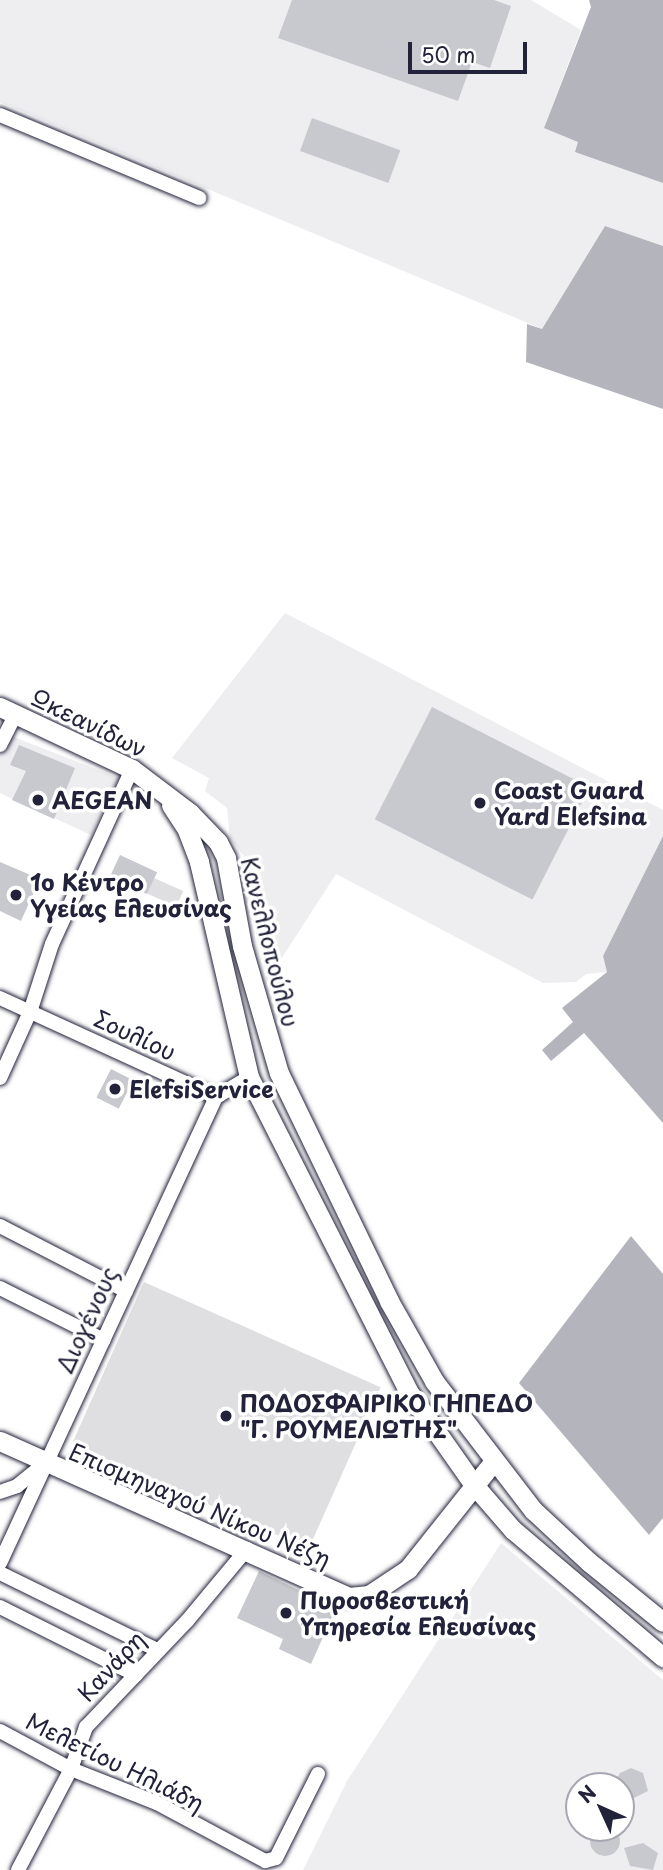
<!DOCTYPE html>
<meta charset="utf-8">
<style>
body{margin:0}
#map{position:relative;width:663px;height:1870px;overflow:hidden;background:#fff;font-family:"Playpen Sans",sans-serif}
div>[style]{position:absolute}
.built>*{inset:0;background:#eeeef1}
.green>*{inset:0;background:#dfdfe2;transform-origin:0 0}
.water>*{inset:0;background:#b4b4bc}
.building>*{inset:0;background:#c8c8cf;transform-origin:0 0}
.round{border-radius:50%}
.roads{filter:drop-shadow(0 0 2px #22223b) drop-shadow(0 0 2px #22223b)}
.minor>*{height:14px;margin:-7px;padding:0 7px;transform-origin:7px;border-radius:7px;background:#fff}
.tertiary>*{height:19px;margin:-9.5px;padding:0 9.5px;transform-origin:9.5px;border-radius:9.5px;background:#fff}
.dots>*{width:19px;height:19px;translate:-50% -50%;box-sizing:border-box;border:4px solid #fff;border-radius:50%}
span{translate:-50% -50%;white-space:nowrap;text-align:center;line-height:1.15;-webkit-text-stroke:7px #fff;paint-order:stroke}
.street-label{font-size:23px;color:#22223b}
.poi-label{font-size:23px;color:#22223b;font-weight:700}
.left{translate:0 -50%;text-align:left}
.north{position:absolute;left:565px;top:1772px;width:70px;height:70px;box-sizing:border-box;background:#fff;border:2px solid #a7a7b1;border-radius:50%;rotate:315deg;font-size:19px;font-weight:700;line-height:28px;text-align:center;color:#22223b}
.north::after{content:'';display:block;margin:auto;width:24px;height:32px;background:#22223b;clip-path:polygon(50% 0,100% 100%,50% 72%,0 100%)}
.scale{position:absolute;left:408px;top:42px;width:119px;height:32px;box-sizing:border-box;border:4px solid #22223b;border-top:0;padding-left:9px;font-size:21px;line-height:24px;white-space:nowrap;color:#22223b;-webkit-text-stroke:5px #fff;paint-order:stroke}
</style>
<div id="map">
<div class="built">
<i style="clip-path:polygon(0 0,531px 0,581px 30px,544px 128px,663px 170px,663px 246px,605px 226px,542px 329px,0 102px)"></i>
<i style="clip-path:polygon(285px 613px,663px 810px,663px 836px,603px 956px,607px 972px,586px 974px,576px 982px,543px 983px,336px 874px,267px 981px,244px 856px,230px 839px,227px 808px,205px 791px,209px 778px,172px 758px)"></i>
<i style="clip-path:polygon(6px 734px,119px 778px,91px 835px,0 793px,0 745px)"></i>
<i style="clip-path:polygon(evenodd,501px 1543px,663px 1680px,663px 1870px,303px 1870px,347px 1781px,501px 1543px,579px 1786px,621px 1786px,621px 1828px,579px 1828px,579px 1786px)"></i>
</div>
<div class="green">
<i style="left:154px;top:878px;width:32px;height:17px;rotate:24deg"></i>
<i style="left:144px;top:1282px;width:259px;height:177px;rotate:24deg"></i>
</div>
<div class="water">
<i style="clip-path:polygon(589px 0,663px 0,663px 183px,575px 152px,578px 142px,544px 128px,591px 7px)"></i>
<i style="clip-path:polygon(605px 226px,663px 246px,663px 409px,526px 362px,527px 324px,542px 329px)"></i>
<i style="clip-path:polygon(663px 836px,663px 1123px,584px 1033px,551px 1061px,542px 1050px,573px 1022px,562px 1008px,607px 972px,603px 956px)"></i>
<i style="clip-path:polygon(631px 1236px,663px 1274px,663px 1518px,649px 1535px,519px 1383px)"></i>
</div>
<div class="building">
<i style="clip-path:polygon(292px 0,494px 0,511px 6px,490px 68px,472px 62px,458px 101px,278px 38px)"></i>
<i style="left:312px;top:118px;width:94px;height:35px;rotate:20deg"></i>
<i style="left:432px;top:707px;width:177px;height:126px;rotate:27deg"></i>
<i style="clip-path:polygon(19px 745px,75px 768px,54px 819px,12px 800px,26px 771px,10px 765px)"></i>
<i style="left:120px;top:855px;width:41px;height:24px;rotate:25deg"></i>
<i style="clip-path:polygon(0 862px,40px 879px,21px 921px,0 911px)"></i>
<i style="left:111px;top:1069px;width:25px;height:32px;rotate:27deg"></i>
<i style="clip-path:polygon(259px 1571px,336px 1608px,311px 1664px,279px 1649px,283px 1639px,237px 1618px)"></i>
<i style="clip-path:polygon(631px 1768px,643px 1773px,648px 1791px,632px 1799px,621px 1795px,621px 1786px,613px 1786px,620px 1773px)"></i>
<i class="round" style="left:590px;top:1826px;width:30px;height:30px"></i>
<i style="clip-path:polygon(643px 1843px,658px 1853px,653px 1870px,630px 1866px,624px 1848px)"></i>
</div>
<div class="roads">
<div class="minor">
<i style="left:0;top:115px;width:216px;rotate:22.6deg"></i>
<i style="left:0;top:745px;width:35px;rotate:-63deg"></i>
<i style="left:0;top:998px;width:238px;rotate:24.6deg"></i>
<i style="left:216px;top:1097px;width:39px;rotate:-31deg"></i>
<i style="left:0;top:1078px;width:72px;rotate:-65.6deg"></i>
<i style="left:30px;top:1012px;width:71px;rotate:-72.1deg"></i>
<i style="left:52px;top:944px;width:192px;rotate:-65.4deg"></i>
<i style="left:0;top:1226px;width:142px;rotate:27.3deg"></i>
<i style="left:0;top:1288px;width:116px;rotate:26.6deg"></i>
<i style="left:0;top:1492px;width:18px;rotate:-19deg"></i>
<i style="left:17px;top:1486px;width:33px;rotate:-39deg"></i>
<i style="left:0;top:1563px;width:514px;rotate:-65.13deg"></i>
<i style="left:0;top:1573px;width:175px;rotate:26.1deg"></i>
<i style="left:0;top:1607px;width:152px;rotate:26.6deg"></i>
<i style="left:0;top:1731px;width:81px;rotate:28.2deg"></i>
<i style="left:71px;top:1769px;width:92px;rotate:21.6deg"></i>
<i style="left:157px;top:1803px;width:123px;rotate:28.2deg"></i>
<i style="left:265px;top:1861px;width:11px;rotate:-15deg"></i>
<i style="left:276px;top:1858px;width:94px;rotate:-63.4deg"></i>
<i style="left:18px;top:1870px;width:114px;rotate:-62.3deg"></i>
<i style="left:71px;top:1769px;width:45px;rotate:-70.3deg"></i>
<i style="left:86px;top:1727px;width:146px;rotate:-46.4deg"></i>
<i style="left:187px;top:1621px;width:94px;rotate:-50.2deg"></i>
</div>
<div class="tertiary">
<i style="left:0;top:707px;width:146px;rotate:25.2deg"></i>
<i style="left:132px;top:769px;width:73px;rotate:37.2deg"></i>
<i style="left:190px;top:813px;width:40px;rotate:46deg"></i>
<i style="left:218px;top:842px;width:18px;rotate:63deg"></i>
<i style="left:226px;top:858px;width:89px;rotate:79.7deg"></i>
<i style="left:242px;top:946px;width:132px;rotate:73.8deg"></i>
<i style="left:279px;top:1073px;width:253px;rotate:64.2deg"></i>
<i style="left:389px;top:1301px;width:92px;rotate:60.6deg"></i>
<i style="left:434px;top:1381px;width:163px;rotate:52.5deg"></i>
<i style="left:533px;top:1510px;width:76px;rotate:42.9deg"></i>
<i style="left:589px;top:1562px;width:95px;rotate:39deg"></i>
<i style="left:171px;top:805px;width:30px;rotate:57deg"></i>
<i style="left:187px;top:830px;width:34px;rotate:69deg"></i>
<i style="left:199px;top:862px;width:221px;rotate:76.9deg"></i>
<i style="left:249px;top:1077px;width:356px;rotate:63.1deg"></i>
<i style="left:410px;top:1394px;width:111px;rotate:54.9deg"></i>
<i style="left:474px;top:1485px;width:60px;rotate:49.1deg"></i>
<i style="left:513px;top:1530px;width:197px;rotate:40.3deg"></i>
<i style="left:0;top:1441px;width:382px;rotate:24.1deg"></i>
<i style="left:349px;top:1597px;width:20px;rotate:-6deg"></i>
<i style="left:369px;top:1595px;width:47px;rotate:-33.7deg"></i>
<i style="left:408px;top:1569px;width:137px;rotate:-51.5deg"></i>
</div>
</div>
<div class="dots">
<i style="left:38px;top:800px;background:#22223b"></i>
<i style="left:480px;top:803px;background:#22223b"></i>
<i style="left:16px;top:895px;background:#22223b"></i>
<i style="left:115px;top:1089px;background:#22223b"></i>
<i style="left:226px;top:1416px;background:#22223b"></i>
<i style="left:286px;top:1613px;background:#22223b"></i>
</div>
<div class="street-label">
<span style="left:89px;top:723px;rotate:26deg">Ωκεανίδων</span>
<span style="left:270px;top:942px;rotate:76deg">Κανελλοπούλου</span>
<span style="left:135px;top:1035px;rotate:25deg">Σουλίου</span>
<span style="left:87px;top:1320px;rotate:-65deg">Διογένους</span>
<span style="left:200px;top:1505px;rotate:23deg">Επισμηναγού Νίκου Νέζη</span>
<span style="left:111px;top:1666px;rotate:-47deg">Κανάρη</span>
<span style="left:115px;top:1762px;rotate:26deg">Μελετίου Ηλιάδη</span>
</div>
<div class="poi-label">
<span class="left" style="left:494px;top:803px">Coast Guard<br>Yard Elefsina</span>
<span class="left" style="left:52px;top:800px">AEGEAN</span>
<span class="left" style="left:30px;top:895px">1ο Κέντρο<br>Υγείας Ελευσίνας</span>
<span class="left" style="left:129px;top:1089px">ElefsiService</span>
<span class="left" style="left:240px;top:1416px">ΠΟΔΟΣΦΑΙΡΙΚΟ ΓΗΠΕΔΟ<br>"Γ. ΡΟΥΜΕΛΙΩΤΗΣ"</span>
<span class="left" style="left:300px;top:1613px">Πυροσβεστική<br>Υπηρεσία Ελευσίνας</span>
</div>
<div class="north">N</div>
<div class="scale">50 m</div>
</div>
